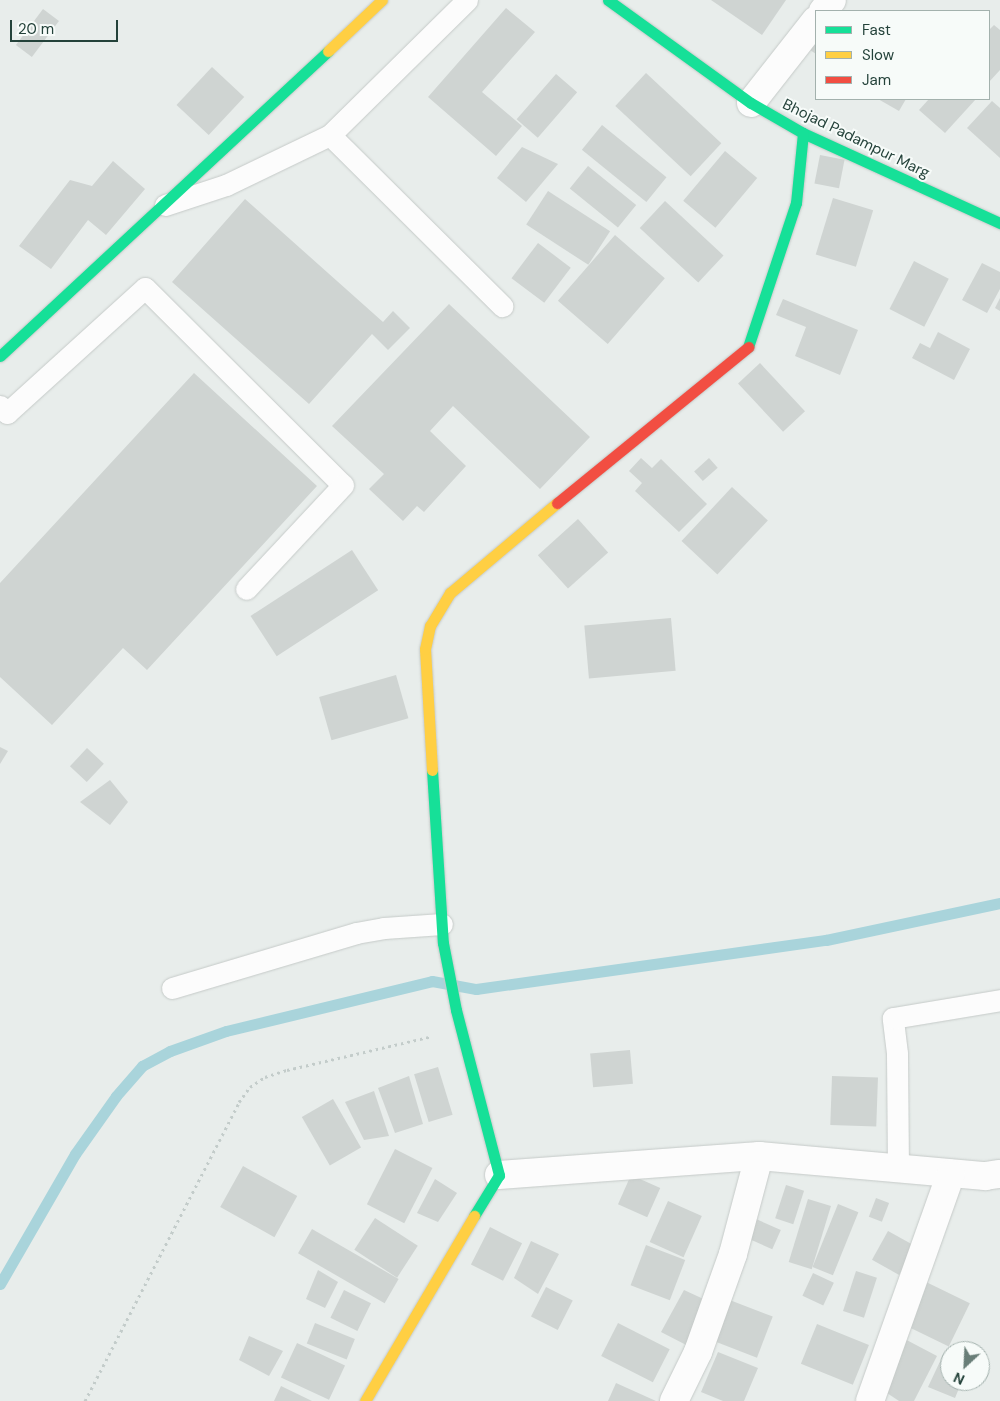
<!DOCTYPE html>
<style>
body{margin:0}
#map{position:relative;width:1000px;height:1401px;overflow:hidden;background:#e8edeb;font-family:"DM Sans",sans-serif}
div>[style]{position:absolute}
.stream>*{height:11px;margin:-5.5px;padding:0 5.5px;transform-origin:5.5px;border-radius:5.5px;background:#a9d4db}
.building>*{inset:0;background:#cfd4d2;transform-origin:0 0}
.path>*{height:3px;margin-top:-1.5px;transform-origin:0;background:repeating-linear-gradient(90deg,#c3ccca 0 2.5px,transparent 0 6.5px)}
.roads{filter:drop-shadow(0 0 1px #c5cac8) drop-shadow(0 0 1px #c5cac8)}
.lane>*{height:21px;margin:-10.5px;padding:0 10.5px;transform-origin:10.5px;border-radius:10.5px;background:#fcfcfc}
.street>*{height:28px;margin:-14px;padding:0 14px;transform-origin:14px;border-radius:14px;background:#fcfcfc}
.fast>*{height:11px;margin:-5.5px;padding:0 5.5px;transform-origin:5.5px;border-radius:5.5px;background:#16e098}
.slow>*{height:11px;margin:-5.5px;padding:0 5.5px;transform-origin:5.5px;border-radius:5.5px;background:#ffcf43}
.jam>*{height:11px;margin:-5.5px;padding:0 5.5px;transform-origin:5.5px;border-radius:5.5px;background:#f24e42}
span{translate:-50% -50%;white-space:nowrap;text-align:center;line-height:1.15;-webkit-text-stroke:4px #f7fbf9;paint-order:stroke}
.street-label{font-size:15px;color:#24423a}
.legend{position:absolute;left:815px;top:10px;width:175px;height:90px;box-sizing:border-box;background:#f7fbf9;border:1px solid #a3b1ad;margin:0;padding:6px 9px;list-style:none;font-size:15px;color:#24423a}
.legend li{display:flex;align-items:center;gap:10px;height:25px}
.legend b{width:25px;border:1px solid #a3b1ad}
.north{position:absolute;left:940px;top:1341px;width:50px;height:50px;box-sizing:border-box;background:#f7fbf9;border:1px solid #a3b1ad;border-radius:50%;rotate:205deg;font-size:14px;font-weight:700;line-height:20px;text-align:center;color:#24423a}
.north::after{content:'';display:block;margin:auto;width:18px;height:22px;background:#697e78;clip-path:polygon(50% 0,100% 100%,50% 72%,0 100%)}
.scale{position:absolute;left:10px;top:20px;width:108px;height:22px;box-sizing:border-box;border:2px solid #24423a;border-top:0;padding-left:6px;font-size:15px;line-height:18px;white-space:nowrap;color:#24423a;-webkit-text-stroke:4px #f7fbf9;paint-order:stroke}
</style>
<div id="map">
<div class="stream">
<i style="left:0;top:1284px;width:150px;rotate:-60deg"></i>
<i style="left:75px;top:1154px;width:71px;rotate:-54.7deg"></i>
<i style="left:116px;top:1096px;width:40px;rotate:-49deg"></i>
<i style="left:142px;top:1066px;width:32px;rotate:-28deg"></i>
<i style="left:170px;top:1051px;width:59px;rotate:-19.7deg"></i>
<i style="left:226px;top:1031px;width:212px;rotate:-13.6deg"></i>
<i style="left:432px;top:981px;width:45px;rotate:10.3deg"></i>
<i style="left:476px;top:989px;width:353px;rotate:-8deg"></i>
<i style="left:826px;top:940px;width:178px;rotate:-12deg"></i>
</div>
<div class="building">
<i style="clip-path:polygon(711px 0,786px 0,762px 35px)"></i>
<i style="clip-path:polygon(506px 8px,535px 32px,482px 92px,522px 126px,496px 156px,428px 97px)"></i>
<i style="left:43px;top:9px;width:20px;height:45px;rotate:37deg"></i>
<i style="clip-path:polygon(994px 25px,1000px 30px,1000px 70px,989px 82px,989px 30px)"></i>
<i style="clip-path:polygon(816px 40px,816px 54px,810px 50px)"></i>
<i style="left:212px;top:67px;width:44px;height:52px;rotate:43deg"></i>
<i style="left:646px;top:73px;width:103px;height:45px;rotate:43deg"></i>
<i style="left:556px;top:74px;width:28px;height:60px;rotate:41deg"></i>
<i style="clip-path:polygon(878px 99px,906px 99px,899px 111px)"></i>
<i style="clip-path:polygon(929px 99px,976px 99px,945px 133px,919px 110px)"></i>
<i style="clip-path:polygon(992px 101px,1000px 108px,1000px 158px,967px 128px)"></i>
<i style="left:602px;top:125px;width:83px;height:32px;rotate:39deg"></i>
<i style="clip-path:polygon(522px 147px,558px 164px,526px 202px,497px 178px)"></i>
<i style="left:725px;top:151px;width:42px;height:65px;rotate:40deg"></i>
<i style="left:820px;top:155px;width:25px;height:29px;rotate:11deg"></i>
<i style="clip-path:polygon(113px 161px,145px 189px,106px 235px,88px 220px,51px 269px,19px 246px,70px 180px,92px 186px)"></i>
<i style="left:588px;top:166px;width:62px;height:29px;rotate:39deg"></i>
<i style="left:548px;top:191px;width:74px;height:40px;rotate:33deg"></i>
<i style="left:833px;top:198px;width:42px;height:59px;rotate:17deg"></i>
<i style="clip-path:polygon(245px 199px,383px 322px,393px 311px,410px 328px,388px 350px,372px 334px,309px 404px,172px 282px)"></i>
<i style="left:665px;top:201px;width:80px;height:37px;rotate:43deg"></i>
<i style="left:615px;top:235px;width:66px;height:87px;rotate:41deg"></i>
<i style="left:538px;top:243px;width:41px;height:44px;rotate:37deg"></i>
<i style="left:914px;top:261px;width:39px;height:54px;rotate:27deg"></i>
<i style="clip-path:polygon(982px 263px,1000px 272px,1000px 289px,987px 313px,962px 300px)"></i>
<i style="clip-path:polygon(1000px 298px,1000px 311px,995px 308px)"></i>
<i style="clip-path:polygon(783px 299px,858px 330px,840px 375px,795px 356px,806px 327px,776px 315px)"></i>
<i style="clip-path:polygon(449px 304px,590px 437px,540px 489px,453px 406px,430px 431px,466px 466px,424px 512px,417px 506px,403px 521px,369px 489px,384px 474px,332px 426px)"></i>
<i style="clip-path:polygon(938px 332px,970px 349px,954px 380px,912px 358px,920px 343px,930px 348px)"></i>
<i style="left:760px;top:363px;width:66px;height:30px;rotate:47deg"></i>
<i style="clip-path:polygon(194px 373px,317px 486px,147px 670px,123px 648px,52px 725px,0 677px,0 583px)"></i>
<i style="clip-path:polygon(641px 458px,652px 468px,661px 459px,707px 504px,679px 532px,635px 491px,642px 483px,629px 471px)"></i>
<i style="left:709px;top:458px;width:13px;height:20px;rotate:48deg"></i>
<i style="left:732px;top:487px;width:49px;height:74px;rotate:43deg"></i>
<i style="left:578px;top:519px;width:45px;height:54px;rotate:48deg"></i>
<i style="left:352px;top:550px;width:48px;height:121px;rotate:57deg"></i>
<i style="left:671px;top:618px;width:53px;height:87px;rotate:85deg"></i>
<i style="left:396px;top:675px;width:45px;height:80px;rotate:74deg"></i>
<i style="clip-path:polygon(0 747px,8px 751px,0 764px)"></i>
<i style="left:87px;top:748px;width:23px;height:25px;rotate:43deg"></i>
<i style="clip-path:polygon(110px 780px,128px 802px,110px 825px,80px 802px)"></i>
<i style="left:630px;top:1050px;width:34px;height:40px;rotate:85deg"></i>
<i style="left:438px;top:1067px;width:50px;height:25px;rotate:73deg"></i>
<i style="clip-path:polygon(409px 1076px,423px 1124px,395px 1133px,378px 1088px)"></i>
<i style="left:832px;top:1076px;width:46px;height:49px;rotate:2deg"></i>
<i style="clip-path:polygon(374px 1091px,389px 1136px,364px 1140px,345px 1102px)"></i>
<i style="left:333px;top:1099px;width:56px;height:36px;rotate:60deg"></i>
<i style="left:395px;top:1149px;width:42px;height:62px;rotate:27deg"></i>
<i style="left:243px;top:1166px;width:62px;height:47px;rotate:29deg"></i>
<i style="left:631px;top:1175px;width:32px;height:32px;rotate:24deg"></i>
<i style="clip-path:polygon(435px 1179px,457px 1193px,438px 1222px,417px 1213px)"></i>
<i style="left:786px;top:1185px;width:19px;height:35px;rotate:18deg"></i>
<i style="left:876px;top:1198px;width:14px;height:20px;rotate:21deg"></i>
<i style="left:808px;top:1199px;width:24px;height:66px;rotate:17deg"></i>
<i style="left:668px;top:1201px;width:37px;height:45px;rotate:24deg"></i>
<i style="left:838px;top:1204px;width:22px;height:68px;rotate:22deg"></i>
<i style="left:747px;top:1215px;width:37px;height:21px;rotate:24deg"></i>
<i style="left:375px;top:1218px;width:51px;height:38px;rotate:33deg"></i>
<i style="left:490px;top:1227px;width:36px;height:42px;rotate:27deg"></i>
<i style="left:312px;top:1229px;width:100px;height:28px;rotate:30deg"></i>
<i style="left:888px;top:1231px;width:31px;height:33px;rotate:29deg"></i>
<i style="clip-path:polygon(531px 1241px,559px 1254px,538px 1294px,514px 1278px)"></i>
<i style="left:646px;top:1245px;width:42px;height:43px;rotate:21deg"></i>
<i style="clip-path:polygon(318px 1270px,338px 1282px,325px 1308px,306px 1299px)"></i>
<i style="left:856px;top:1271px;width:22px;height:42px;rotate:18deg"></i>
<i style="left:813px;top:1273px;width:23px;height:25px;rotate:25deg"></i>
<i style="left:924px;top:1281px;width:51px;height:48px;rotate:26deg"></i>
<i style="left:546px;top:1287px;width:30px;height:33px;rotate:27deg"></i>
<i style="left:344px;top:1290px;width:30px;height:31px;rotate:26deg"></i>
<i style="clip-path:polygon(684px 1290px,710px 1302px,692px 1348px,661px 1332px)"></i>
<i style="left:727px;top:1299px;width:49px;height:44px;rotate:21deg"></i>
<i style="left:315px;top:1323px;width:43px;height:22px;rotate:22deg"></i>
<i style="left:618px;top:1323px;width:58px;height:37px;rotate:27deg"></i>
<i style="left:817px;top:1324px;width:56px;height:43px;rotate:22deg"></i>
<i style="clip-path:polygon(249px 1336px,283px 1351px,269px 1376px,239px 1360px)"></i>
<i style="clip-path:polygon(899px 1336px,937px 1356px,914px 1401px,899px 1401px,884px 1391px)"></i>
<i style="left:297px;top:1343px;width:53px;height:38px;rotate:25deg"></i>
<i style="clip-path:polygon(718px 1352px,758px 1368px,744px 1401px,723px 1401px,701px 1392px)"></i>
<i style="clip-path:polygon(943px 1355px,950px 1358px,950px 1381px,962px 1381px,955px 1398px,928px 1387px)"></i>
<i style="clip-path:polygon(616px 1383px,656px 1401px,608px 1401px)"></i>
<i style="clip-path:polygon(281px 1386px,312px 1401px,274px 1401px)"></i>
</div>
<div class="path">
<i style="left:85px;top:1401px;width:336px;rotate:-62.7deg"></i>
<i style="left:239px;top:1102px;width:19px;rotate:-54deg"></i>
<i style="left:250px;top:1087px;width:18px;rotate:-34deg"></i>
<i style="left:265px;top:1077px;width:23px;rotate:-18deg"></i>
<i style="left:287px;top:1070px;width:146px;rotate:-13.1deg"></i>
</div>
<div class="roads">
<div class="lane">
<i style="left:467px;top:0;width:192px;rotate:135.4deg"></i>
<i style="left:330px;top:135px;width:243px;rotate:44.8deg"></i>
<i style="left:165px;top:205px;width:64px;rotate:-18.2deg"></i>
<i style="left:226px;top:185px;width:115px;rotate:-25.7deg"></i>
<i style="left:0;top:406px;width:10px;rotate:45deg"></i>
<i style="left:7px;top:413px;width:186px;rotate:-42.2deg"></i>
<i style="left:145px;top:288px;width:279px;rotate:44.9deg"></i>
<i style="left:343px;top:485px;width:142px;rotate:133deg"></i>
<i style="left:172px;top:988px;width:192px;rotate:-16.6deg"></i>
<i style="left:356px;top:933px;width:28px;rotate:-10deg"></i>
<i style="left:384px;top:928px;width:58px;rotate:-3.9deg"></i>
<i style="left:898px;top:1169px;width:116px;rotate:-90.5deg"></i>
<i style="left:897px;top:1053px;width:35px;rotate:-97deg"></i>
<i style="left:893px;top:1018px;width:109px;rotate:-9.5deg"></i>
</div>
<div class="street">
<i style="left:823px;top:11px;width:14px;rotate:-51deg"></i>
<i style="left:751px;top:103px;width:105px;rotate:-51.9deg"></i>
<i style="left:499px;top:1175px;width:261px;rotate:-4.2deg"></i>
<i style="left:759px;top:1156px;width:227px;rotate:5.1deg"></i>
<i style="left:985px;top:1176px;width:15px;rotate:-8deg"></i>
<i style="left:674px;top:1401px;width:55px;rotate:-63.9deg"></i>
<i style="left:698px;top:1352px;width:104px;rotate:-70.3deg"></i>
<i style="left:733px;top:1254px;width:101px;rotate:-75.1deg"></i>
<i style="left:870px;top:1401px;width:241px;rotate:-70.4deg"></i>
</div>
<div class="fast">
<i style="left:608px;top:0;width:176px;rotate:35.8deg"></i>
<i style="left:751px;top:103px;width:60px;rotate:30deg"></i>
<i style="left:803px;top:133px;width:217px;rotate:24.6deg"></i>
<i style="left:748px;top:347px;width:152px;rotate:-71.6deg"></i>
<i style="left:796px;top:203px;width:70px;rotate:-84.3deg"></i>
<i style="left:0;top:356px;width:448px;rotate:-42.9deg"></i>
<i style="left:432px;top:770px;width:173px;rotate:86.4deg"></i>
<i style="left:443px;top:943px;width:68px;rotate:79deg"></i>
<i style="left:456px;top:1010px;width:171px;rotate:75.4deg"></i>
<i style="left:499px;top:1175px;width:48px;rotate:121.4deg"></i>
</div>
<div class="slow">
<i style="left:328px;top:51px;width:74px;rotate:-43.4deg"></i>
<i style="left:432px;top:770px;width:121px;rotate:-93.3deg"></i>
<i style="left:425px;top:649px;width:24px;rotate:-78deg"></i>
<i style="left:430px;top:626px;width:39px;rotate:-59deg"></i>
<i style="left:450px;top:593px;width:140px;rotate:-40.1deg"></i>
<i style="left:365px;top:1401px;width:215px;rotate:-59.5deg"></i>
</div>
<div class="jam">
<i style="left:557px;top:503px;width:247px;rotate:-39.2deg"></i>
</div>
</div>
<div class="street-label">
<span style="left:856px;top:139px;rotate:26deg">Bhojad Padampur Marg</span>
</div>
<ul class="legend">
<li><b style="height:6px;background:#16e098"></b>Fast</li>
<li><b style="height:6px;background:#ffcf43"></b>Slow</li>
<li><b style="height:6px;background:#f24e42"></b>Jam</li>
</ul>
<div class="north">N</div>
<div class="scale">20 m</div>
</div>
